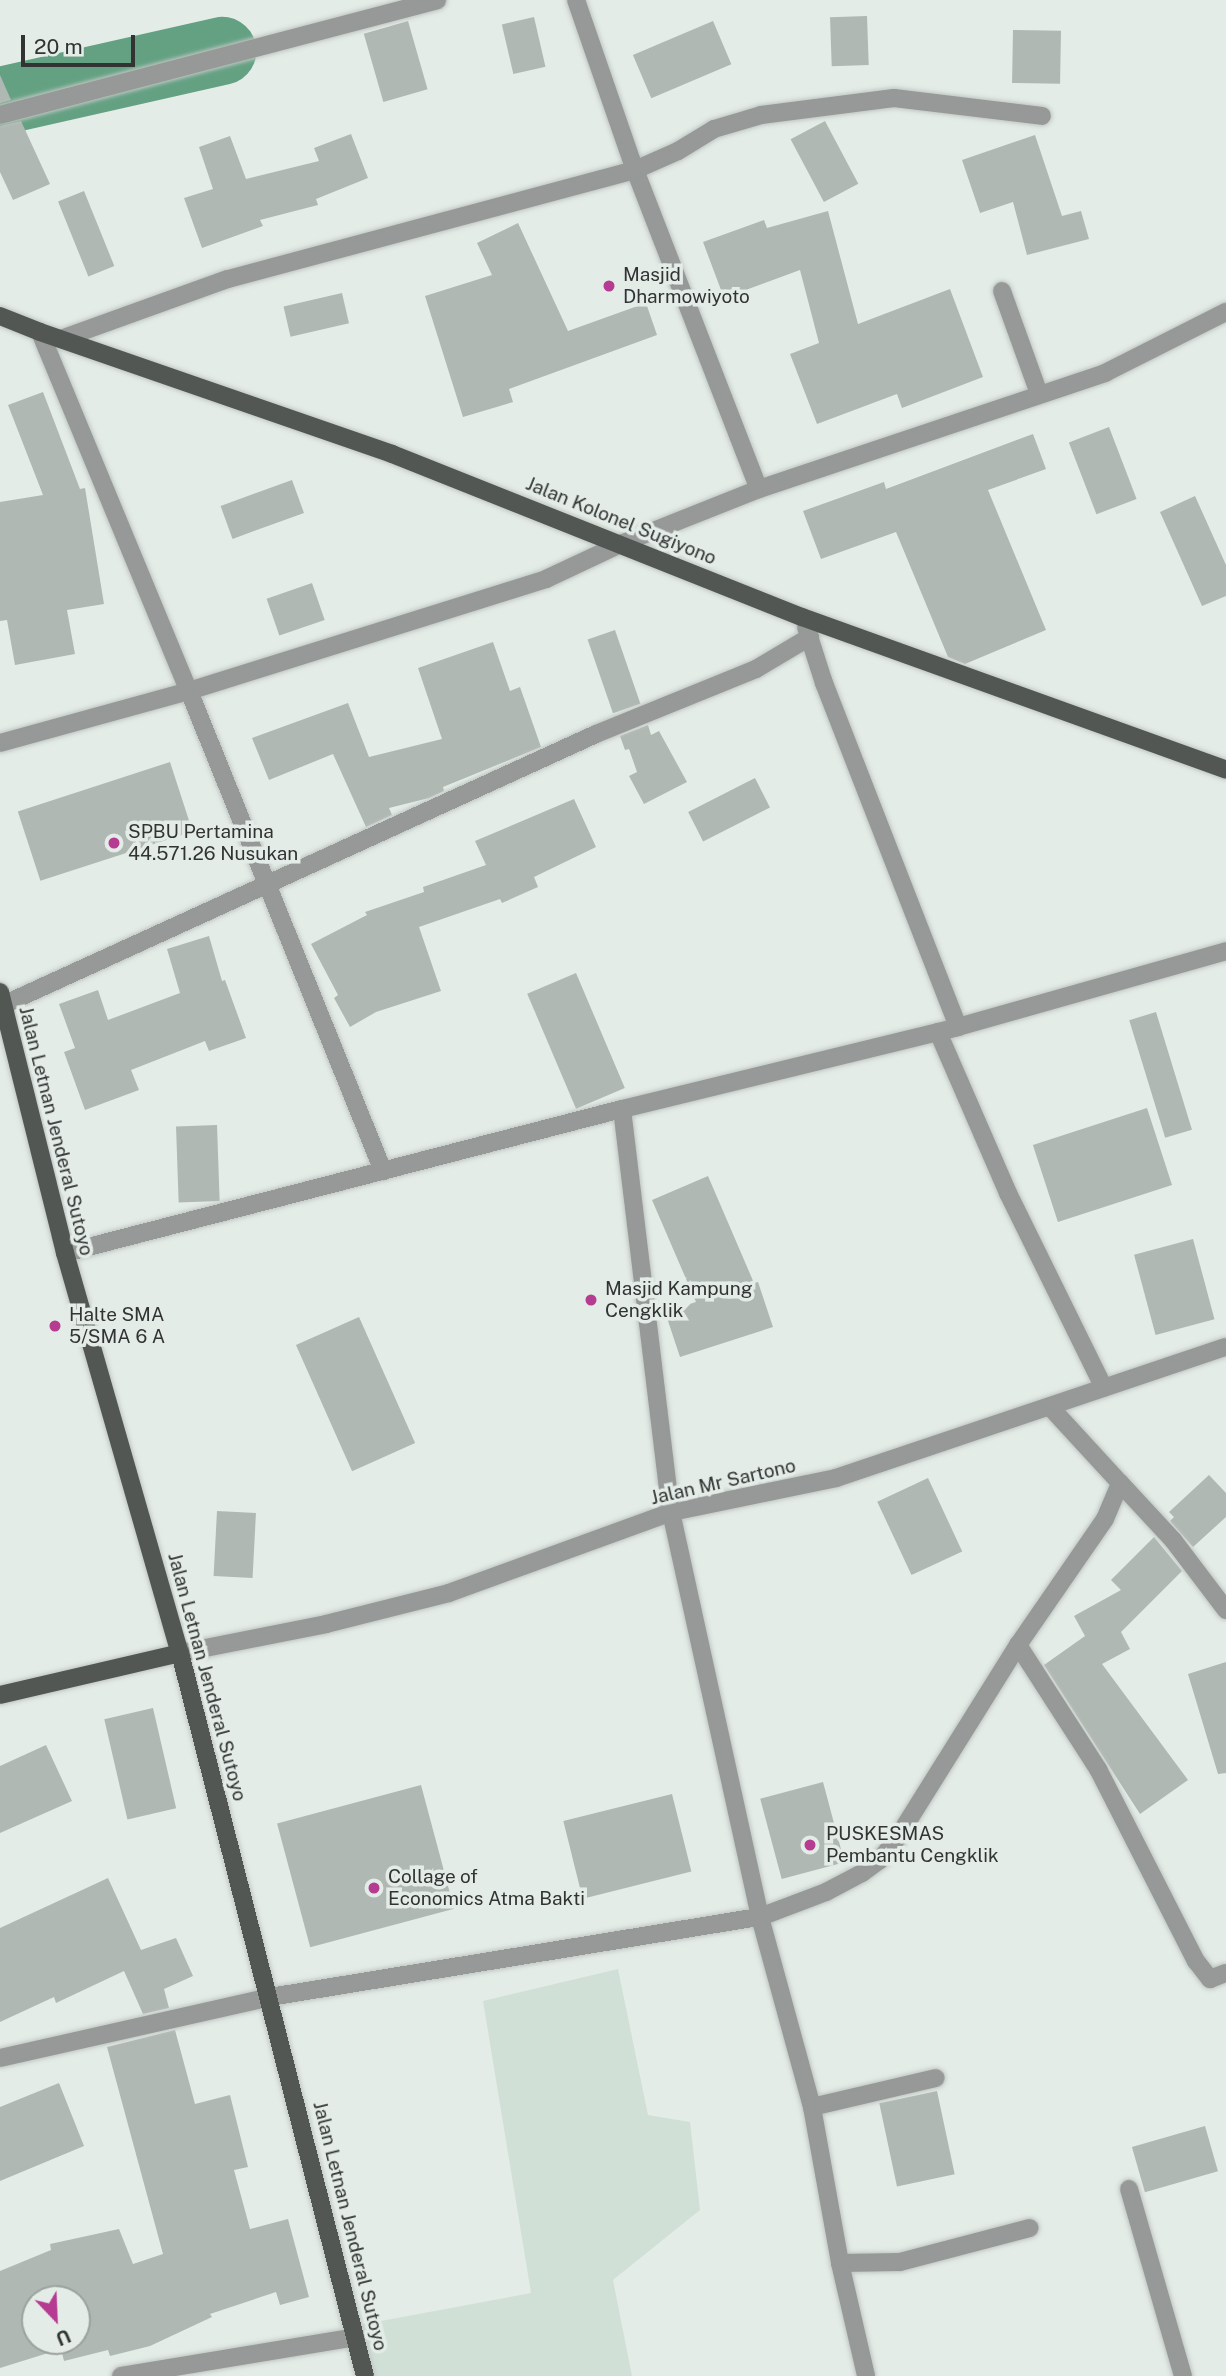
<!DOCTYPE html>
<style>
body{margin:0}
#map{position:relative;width:1226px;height:2376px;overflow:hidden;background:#e4ece7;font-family:"Public Sans",sans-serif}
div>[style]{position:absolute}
.built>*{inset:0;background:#d0e0d7}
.river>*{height:68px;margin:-34px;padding:0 34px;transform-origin:34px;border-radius:34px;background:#64a183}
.building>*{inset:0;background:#b0b8b3;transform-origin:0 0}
.roads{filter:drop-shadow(0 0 2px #c0c7c3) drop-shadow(0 0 2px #c0c7c3)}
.minor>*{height:18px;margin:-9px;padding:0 9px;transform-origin:9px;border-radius:9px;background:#969997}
.major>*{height:18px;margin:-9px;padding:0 9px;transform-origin:9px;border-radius:9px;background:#525754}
.dots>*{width:19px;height:19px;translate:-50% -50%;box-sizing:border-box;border:4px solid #e4ece7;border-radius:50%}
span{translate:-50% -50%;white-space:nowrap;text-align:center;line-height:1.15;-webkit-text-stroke:7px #e4ece7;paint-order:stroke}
.poi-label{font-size:19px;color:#313433}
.left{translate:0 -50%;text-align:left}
.street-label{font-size:19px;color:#313433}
.north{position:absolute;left:21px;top:2285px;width:70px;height:70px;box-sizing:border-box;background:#e4ece7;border:2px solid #9ca29f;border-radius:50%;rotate:157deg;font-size:19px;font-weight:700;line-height:28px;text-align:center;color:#313433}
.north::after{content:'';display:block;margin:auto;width:24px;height:32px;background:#b53c91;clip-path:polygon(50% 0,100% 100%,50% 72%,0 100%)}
.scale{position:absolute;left:21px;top:35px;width:114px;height:32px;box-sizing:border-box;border:4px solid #313433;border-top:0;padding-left:9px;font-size:21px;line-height:24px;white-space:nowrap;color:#313433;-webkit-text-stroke:5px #e4ece7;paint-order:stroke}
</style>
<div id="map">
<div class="built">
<i style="clip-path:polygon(618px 1969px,648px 2115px,690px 2122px,700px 2210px,613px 2280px,632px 2376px,371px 2376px,354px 2326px,531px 2293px,483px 2001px)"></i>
</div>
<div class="river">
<i style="left:0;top:101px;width:228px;rotate:-12.7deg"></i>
</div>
<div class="building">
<i style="left:867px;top:16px;width:49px;height:37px;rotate:88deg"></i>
<i style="left:534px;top:17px;width:51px;height:33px;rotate:77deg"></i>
<i style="left:408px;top:21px;width:71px;height:46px;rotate:74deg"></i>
<i style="left:713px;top:21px;width:47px;height:87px;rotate:67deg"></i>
<i style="left:1013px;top:30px;width:48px;height:53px;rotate:1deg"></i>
<i style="clip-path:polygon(0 75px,11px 100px,0 103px)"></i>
<i style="clip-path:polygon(21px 121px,50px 184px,13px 200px,0 172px,0 126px)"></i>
<i style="left:825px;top:121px;width:71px;height:39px;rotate:62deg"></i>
<i style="clip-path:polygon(351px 134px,368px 178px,316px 199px,318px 205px,260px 220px,263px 226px,202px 248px,184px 198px,213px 189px,199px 147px,230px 136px,246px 179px,319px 161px,314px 148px)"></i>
<i style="clip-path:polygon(1035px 135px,1062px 216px,1081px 211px,1089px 239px,1027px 255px,1013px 202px,980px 213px,962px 160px)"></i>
<i style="left:84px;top:191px;width:81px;height:28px;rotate:68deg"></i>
<i style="clip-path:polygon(828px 211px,858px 324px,950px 289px,983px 377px,902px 408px,897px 394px,817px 424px,790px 354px,819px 343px,800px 270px,724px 298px,703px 242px,764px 220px,767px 228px)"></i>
<i style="clip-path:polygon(518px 223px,568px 331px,646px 303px,657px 335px,509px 389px,513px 402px,463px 417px,425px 296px,492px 275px,477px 243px)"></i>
<i style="left:342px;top:293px;width:31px;height:60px;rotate:77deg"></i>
<i style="clip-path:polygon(43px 392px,80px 489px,85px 488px,104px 604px,67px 610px,75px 654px,15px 665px,7px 620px,0 621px,0 502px,43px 495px,8px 405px)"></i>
<i style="left:1109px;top:427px;width:77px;height:43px;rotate:69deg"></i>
<i style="clip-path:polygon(1033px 434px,1046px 469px,988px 490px,1046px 630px,965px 664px,948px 657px,896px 532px,821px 559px,803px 511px,884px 482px,886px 489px)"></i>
<i style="left:292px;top:480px;width:35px;height:76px;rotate:70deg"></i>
<i style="clip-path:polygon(1195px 496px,1226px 565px,1226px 596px,1202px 606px,1160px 512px)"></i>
<i style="left:312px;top:583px;width:39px;height:48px;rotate:71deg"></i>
<i style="left:615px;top:630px;width:78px;height:29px;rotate:71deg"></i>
<i style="clip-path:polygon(493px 642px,510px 691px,520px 687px,541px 747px,443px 787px,444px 791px,429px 798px,389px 808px,392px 815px,366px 827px,333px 754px,269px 780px,252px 738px,348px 703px,369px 757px,442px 739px,418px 668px)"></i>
<i style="clip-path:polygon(648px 725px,651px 735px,659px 731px,687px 782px,644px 804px,629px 776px,637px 772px,629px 749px,625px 750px,620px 736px)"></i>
<i style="left:170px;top:762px;width:73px;height:160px;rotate:72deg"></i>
<i style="left:755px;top:778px;width:33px;height:75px;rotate:63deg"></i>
<i style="clip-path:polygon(574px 799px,596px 847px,534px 877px,538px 887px,502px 903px,500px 899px,419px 927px,441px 991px,376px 1012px,350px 1027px,334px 998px,338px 995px,311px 944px,367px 915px,365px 912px,424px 892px,423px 887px,486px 865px,475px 841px)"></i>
<i style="clip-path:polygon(209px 936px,222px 981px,225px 980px,246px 1038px,209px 1051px,205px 1041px,131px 1070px,139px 1090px,85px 1110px,64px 1052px,75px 1048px,59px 1004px,98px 990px,108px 1020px,180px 993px,167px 949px)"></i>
<i style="left:576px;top:973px;width:125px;height:53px;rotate:67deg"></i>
<i style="left:1156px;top:1012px;width:123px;height:28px;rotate:73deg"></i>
<i style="left:1147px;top:1108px;width:81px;height:120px;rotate:72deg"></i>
<i style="left:217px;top:1125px;width:76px;height:41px;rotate:88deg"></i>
<i style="clip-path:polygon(708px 1176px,754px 1283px,758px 1282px,773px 1327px,680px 1357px,665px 1312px,696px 1302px,652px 1200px)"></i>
<i style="left:1193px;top:1239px;width:83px;height:61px;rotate:75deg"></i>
<i style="left:359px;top:1317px;width:138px;height:69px;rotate:66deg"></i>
<i style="clip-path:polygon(1209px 1475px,1226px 1493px,1226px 1517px,1193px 1547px,1170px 1521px,1174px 1517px,1169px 1512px)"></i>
<i style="left:928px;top:1478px;width:81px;height:56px;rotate:65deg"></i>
<i style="left:217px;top:1511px;width:39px;height:65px;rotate:3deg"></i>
<i style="clip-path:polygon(1154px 1537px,1182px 1571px,1121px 1632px,1130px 1649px,1102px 1664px,1188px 1780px,1140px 1814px,1044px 1665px,1085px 1636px,1074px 1616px,1121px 1590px,1111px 1580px)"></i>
<i style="clip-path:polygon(1226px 1662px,1226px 1773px,1218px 1774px,1188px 1674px)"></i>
<i style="left:153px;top:1708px;width:103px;height:50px;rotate:77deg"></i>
<i style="clip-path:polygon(46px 1745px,72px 1801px,0 1833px,0 1766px)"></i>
<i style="left:823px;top:1782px;width:83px;height:65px;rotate:75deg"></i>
<i style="left:421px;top:1785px;width:128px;height:149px;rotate:75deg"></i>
<i style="left:672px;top:1794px;width:80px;height:112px;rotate:76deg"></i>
<i style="clip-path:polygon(108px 1878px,141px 1950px,176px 1938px,193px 1976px,164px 1989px,169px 2008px,143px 2014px,124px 1971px,56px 2003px,54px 1997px,0 2022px,0 1928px)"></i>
<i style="clip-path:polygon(evenodd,175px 2030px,195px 2104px,230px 2095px,248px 2167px,234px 2170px,250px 2229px,288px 2219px,309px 2297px,280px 2305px,276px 2292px,210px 2314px,212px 2317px,150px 2346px,110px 2356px,108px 2350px,64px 2361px,61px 2349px,0 2368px,0 2271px,51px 2250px,50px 2244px,119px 2229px,133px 2264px,163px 2254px,107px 2047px,175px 2030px,35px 2299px,77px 2299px,77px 2341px,35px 2341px,35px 2299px)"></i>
<i style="clip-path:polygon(59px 2083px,84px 2146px,0 2181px,0 2107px)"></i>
<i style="left:937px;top:2091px;width:85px;height:59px;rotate:78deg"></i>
<i style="left:1205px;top:2126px;width:47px;height:76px;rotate:74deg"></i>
</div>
<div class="roads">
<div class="minor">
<i style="left:576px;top:0;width:180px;rotate:70.9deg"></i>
<i style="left:635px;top:170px;width:342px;rotate:68.8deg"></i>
<i style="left:0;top:115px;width:452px;rotate:-14.7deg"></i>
<i style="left:1002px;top:291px;width:109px;rotate:70.2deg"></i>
<i style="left:40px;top:332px;width:389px;rotate:67.5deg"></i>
<i style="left:189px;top:691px;width:518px;rotate:67.99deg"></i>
<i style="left:61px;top:339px;width:177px;rotate:-19.8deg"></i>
<i style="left:228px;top:279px;width:421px;rotate:-15deg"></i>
<i style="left:635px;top:170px;width:47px;rotate:-23.8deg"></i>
<i style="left:678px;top:151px;width:42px;rotate:-31.4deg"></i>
<i style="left:714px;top:129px;width:49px;rotate:-16.6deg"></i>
<i style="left:761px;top:115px;width:134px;rotate:-7.3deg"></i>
<i style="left:894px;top:98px;width:149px;rotate:6.9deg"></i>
<i style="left:806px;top:627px;width:59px;rotate:72.2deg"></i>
<i style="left:824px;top:683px;width:369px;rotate:68.7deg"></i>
<i style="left:0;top:743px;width:196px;rotate:-15.4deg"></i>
<i style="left:189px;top:691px;width:374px;rotate:-17.4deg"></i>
<i style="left:546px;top:579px;width:85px;rotate:-25.1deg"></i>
<i style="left:623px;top:543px;width:146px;rotate:-21.7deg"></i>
<i style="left:759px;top:489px;width:365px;rotate:-18.5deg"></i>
<i style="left:1105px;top:373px;width:136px;rotate:-26.8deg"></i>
<i style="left:3px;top:1005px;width:652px;rotate:-24.56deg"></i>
<i style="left:596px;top:734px;width:173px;rotate:-22.1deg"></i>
<i style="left:756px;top:669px;width:63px;rotate:-30.7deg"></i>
<i style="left:938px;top:1032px;width:176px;rotate:66.5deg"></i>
<i style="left:1008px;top:1193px;width:217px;rotate:63.8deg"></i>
<i style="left:622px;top:1109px;width:406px;rotate:83.1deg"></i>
<i style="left:671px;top:1512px;width:415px;rotate:77.6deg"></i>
<i style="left:760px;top:1917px;width:197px;rotate:74.7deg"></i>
<i style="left:812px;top:2107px;width:158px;rotate:79.8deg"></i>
<i style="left:840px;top:2263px;width:116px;rotate:77deg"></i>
<i style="left:65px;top:1253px;width:575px;rotate:-14.5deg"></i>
<i style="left:622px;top:1109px;width:346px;rotate:-13.7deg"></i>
<i style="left:958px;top:1027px;width:279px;rotate:-15.8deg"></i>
<i style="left:1120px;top:1483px;width:78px;rotate:47.1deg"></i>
<i style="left:1173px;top:1540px;width:88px;rotate:52.9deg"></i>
<i style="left:1018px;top:1645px;width:148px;rotate:57.2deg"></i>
<i style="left:1098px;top:1769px;width:216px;rotate:63deg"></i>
<i style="left:1196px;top:1961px;width:23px;rotate:52deg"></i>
<i style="left:1210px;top:1979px;width:17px;rotate:-21deg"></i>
<i style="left:180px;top:1653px;width:149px;rotate:-11.2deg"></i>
<i style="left:326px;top:1624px;width:127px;rotate:-14.1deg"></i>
<i style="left:449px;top:1593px;width:236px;rotate:-20deg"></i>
<i style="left:671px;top:1512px;width:168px;rotate:-11.6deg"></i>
<i style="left:836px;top:1478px;width:411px;rotate:-18.6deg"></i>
<i style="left:0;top:2058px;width:277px;rotate:-12.7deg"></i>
<i style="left:270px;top:1997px;width:496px;rotate:-9.3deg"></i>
<i style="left:760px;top:1917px;width:71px;rotate:-20.7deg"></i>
<i style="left:826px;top:1892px;width:41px;rotate:-27.8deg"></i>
<i style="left:862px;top:1873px;width:22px;rotate:-36deg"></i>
<i style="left:880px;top:1860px;width:29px;rotate:-52deg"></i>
<i style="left:898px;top:1837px;width:226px;rotate:-58deg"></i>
<i style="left:1018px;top:1645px;width:153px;rotate:-55.4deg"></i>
<i style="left:1105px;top:1519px;width:39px;rotate:-67deg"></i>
<i style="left:1120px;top:1483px;width:103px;rotate:-132.6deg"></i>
<i style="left:812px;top:2107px;width:127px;rotate:-13.2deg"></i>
<i style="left:1129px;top:2189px;width:195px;rotate:73.9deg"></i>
<i style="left:840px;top:2263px;width:60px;rotate:-1deg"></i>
<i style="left:900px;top:2262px;width:134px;rotate:-14.7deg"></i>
<i style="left:121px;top:2376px;width:238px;rotate:-9.4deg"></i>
</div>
<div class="major">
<i style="left:0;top:316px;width:43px;rotate:21.8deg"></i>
<i style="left:40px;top:332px;width:373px;rotate:19.1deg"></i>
<i style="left:392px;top:454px;width:441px;rotate:21.7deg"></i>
<i style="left:802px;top:617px;width:451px;rotate:19.8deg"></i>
<i style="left:0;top:992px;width:269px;rotate:76deg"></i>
<i style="left:65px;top:1253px;width:416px;rotate:74deg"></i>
<i style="left:180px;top:1653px;width:746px;rotate:75.65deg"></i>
<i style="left:0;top:1695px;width:185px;rotate:-13.1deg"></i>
</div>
</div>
<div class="dots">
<i style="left:609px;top:286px;background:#b53c91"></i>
<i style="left:114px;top:843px;background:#b53c91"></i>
<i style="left:591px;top:1300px;background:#b53c91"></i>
<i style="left:55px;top:1326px;background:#b53c91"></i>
<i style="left:810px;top:1845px;background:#b53c91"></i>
<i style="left:374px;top:1888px;background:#b53c91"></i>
</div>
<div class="poi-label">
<span class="left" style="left:623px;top:286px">Masjid<br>Dharmowiyoto</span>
<span class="left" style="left:128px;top:843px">SPBU Pertamina<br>44.571.26 Nusukan</span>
<span class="left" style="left:605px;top:1300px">Masjid Kampung<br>Cengklik</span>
<span class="left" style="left:69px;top:1326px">Halte SMA<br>5/SMA 6 A</span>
<span class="left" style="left:826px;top:1845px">PUSKESMAS<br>Pembantu Cengklik</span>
<span class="left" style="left:388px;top:1888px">Collage of<br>Economics Atma Bakti</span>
</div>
<div class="street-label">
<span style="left:621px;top:521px;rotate:22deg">Jalan Kolonel Sugiyono</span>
<span style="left:56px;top:1131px;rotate:76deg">Jalan Letnan Jenderal Sutoyo</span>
<span style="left:723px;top:1482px;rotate:-13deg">Jalan Mr Sartono</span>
<span style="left:207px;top:1677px;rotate:75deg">Jalan Letnan Jenderal Sutoyo</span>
<span style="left:350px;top:2226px;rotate:76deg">Jalan Letnan Jenderal Sutoyo</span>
</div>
<div class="north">U</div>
<div class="scale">20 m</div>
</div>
